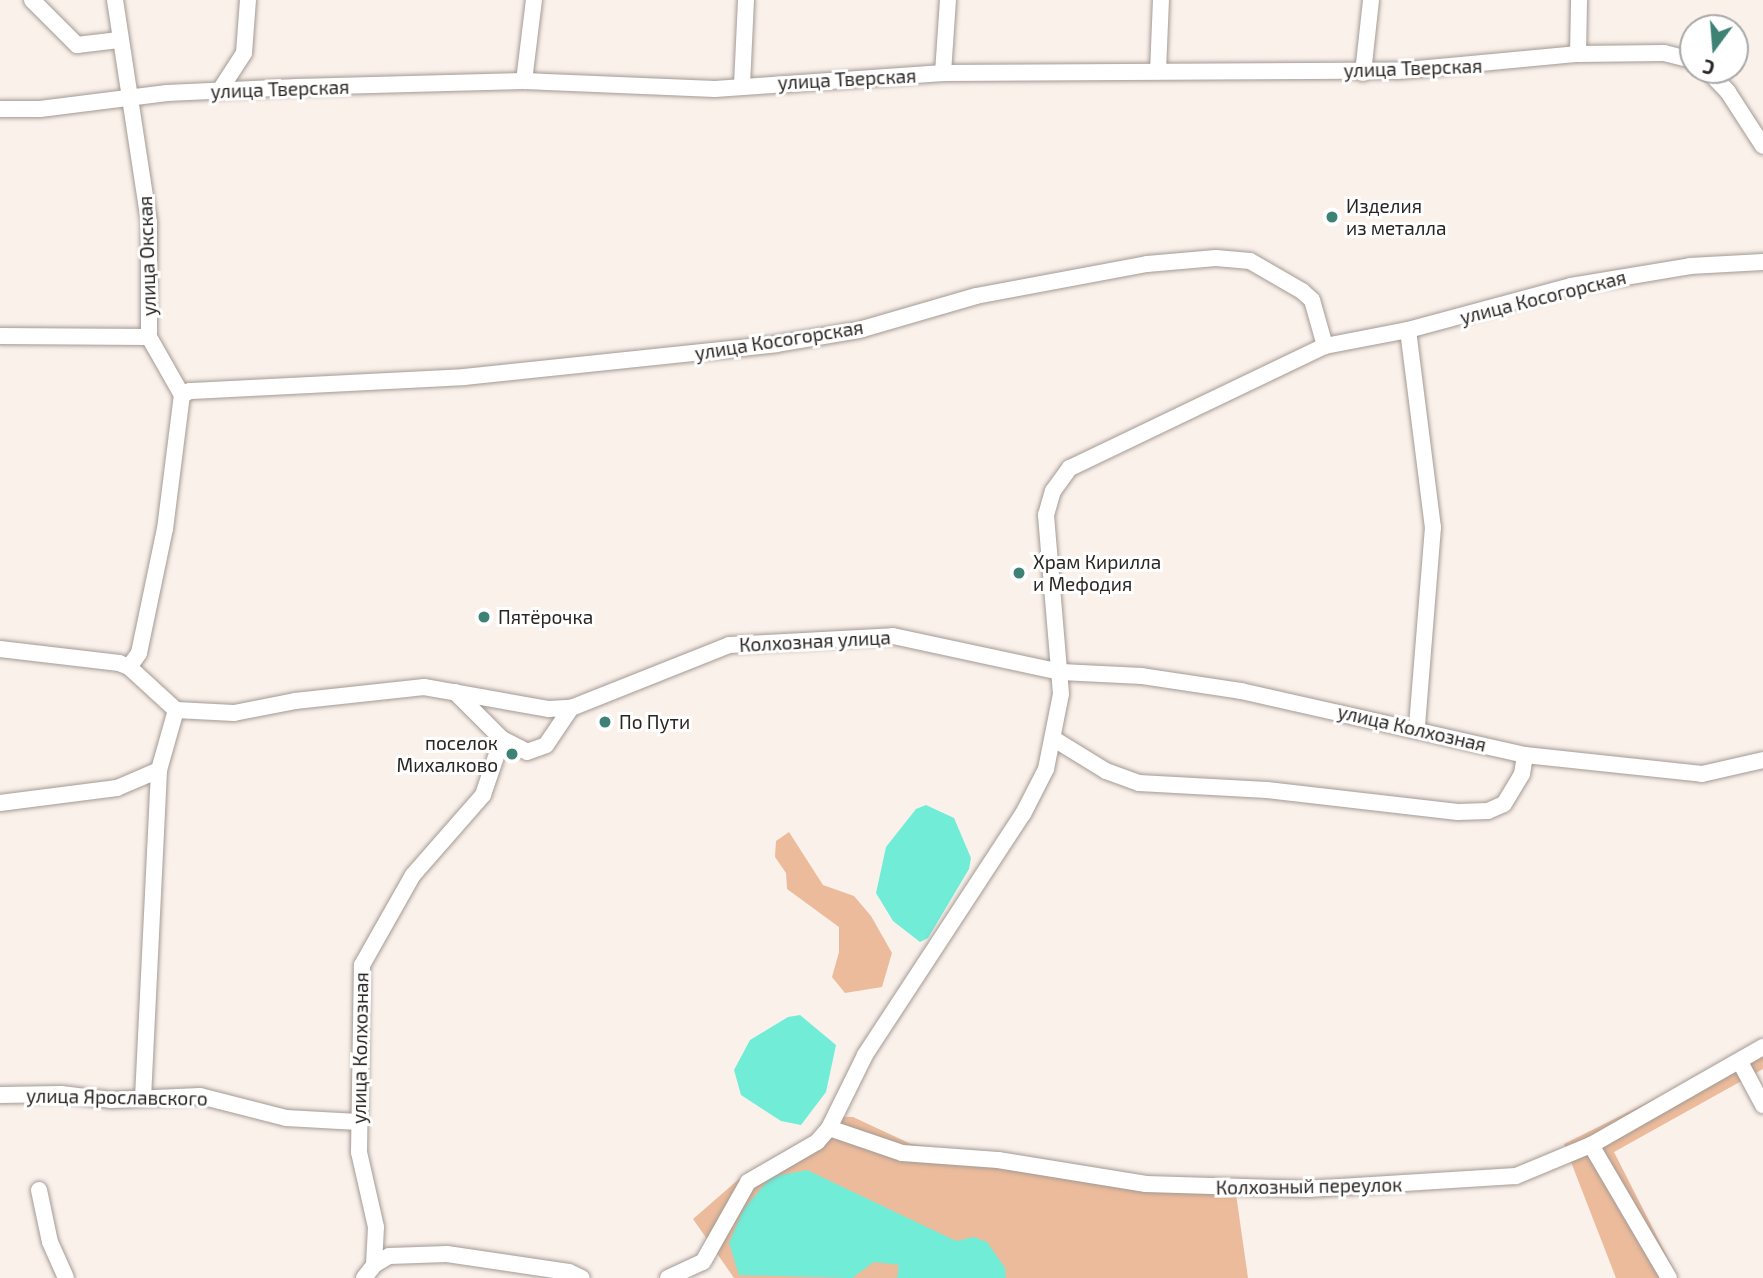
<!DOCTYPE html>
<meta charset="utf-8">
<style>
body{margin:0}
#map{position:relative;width:1763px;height:1278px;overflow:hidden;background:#fbf1eb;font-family:"Exo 2",sans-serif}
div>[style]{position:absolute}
.green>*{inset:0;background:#ecbb9b}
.water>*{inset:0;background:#71ecd7}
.roads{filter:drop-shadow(0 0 2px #a39a94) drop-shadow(0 0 2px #a39a94)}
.minor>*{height:16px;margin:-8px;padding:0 8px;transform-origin:8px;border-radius:8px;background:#fff}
.dots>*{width:19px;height:19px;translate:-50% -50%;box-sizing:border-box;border:4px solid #fff;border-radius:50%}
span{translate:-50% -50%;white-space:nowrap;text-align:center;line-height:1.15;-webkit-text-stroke:6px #fff;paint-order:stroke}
.street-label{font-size:19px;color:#292523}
.poi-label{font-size:19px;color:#292523}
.left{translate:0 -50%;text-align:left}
.right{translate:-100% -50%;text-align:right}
.north{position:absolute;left:1679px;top:14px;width:70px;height:70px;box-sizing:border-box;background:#fff;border:2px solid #a9a8a7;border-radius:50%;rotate:196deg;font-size:19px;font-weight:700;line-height:28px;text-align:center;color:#292523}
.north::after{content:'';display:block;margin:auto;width:24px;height:32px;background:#3e8276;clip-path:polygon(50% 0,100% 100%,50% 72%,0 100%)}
</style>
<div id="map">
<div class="green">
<i style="clip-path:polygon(789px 832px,823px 885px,854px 896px,871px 916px,892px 953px,882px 987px,845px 993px,832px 977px,839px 952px,839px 927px,787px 889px,786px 873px,775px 857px,776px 841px)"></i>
<i style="clip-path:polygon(1763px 1045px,1763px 1069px,1614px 1152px,1678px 1278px,1616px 1278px,1564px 1144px)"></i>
<i style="clip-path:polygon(825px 1116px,853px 1117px,911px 1144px,1144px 1177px,1234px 1180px,1248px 1278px,734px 1278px,693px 1219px,739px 1179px,780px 1169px,823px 1146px)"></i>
</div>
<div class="water">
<i style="clip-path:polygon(926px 805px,954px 818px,971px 858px,969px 869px,928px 938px,920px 942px,893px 921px,876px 893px,886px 847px,916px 809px)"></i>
<i style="clip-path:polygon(800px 1015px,836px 1045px,826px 1092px,801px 1125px,781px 1121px,741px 1095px,734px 1070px,750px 1040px,788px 1017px)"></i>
<i style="clip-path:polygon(807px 1170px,956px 1241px,974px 1237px,987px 1242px,1005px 1268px,1006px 1278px,897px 1278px,899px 1265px,874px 1262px,852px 1278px,739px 1275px,729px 1243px,743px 1210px,771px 1177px)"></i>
</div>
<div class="roads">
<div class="minor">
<i style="left:32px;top:0;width:64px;rotate:45deg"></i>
<i style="left:77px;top:45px;width:42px;rotate:-6.8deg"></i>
<i style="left:115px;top:0;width:225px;rotate:81.3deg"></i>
<i style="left:149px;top:222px;width:115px;rotate:90deg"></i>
<i style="left:149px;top:337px;width:67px;rotate:60.4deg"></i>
<i style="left:1578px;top:54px;width:54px;rotate:-88.9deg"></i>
<i style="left:1707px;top:70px;width:30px;rotate:46deg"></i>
<i style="left:1728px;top:92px;width:64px;rotate:57.1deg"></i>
<i style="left:1158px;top:71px;width:71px;rotate:-87.6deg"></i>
<i style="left:943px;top:73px;width:73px;rotate:-86.1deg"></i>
<i style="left:1363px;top:73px;width:73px;rotate:-83.7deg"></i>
<i style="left:524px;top:81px;width:82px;rotate:-83deg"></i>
<i style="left:742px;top:85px;width:85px;rotate:-87.3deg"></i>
<i style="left:220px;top:90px;width:44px;rotate:-57deg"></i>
<i style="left:244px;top:53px;width:53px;rotate:-85.7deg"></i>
<i style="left:0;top:109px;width:40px"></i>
<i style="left:40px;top:109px;width:128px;rotate:-7.2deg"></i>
<i style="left:167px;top:93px;width:130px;rotate:-2.6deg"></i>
<i style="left:297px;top:87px;width:227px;rotate:-1.5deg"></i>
<i style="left:524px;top:81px;width:191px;rotate:2.4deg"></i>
<i style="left:715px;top:89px;width:229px;rotate:-4deg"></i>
<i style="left:943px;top:73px;width:454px;rotate:-0.3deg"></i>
<i style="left:1397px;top:71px;width:182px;rotate:-5.4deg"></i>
<i style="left:1578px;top:54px;width:86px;rotate:-0.7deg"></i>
<i style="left:1664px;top:53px;width:30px;rotate:14deg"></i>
<i style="left:1408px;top:330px;width:199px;rotate:82.8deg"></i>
<i style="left:1433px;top:527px;width:202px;rotate:94.6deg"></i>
<i style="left:0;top:336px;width:149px;rotate:0.4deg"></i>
<i style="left:182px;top:395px;width:9px;rotate:-27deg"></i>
<i style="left:190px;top:391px;width:274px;rotate:-2.9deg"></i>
<i style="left:464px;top:377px;width:314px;rotate:-6deg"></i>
<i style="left:776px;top:344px;width:84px;rotate:-9.6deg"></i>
<i style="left:859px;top:330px;width:122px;rotate:-16.2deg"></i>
<i style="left:976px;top:296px;width:174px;rotate:-10.6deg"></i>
<i style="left:1147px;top:264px;width:69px;rotate:-5deg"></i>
<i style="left:1216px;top:258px;width:34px;rotate:5deg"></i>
<i style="left:1250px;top:261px;width:60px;rotate:30deg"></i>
<i style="left:1302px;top:291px;width:13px;rotate:42deg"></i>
<i style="left:1312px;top:300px;width:48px;rotate:74.2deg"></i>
<i style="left:0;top:649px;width:120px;rotate:6.7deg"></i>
<i style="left:119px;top:663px;width:11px;rotate:22deg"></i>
<i style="left:129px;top:667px;width:64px;rotate:42.5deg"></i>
<i style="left:176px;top:710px;width:58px;rotate:3deg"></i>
<i style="left:234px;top:713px;width:62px;rotate:-11.1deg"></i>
<i style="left:295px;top:701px;width:130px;rotate:-6.2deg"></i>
<i style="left:424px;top:687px;width:127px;rotate:10deg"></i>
<i style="left:549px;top:709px;width:22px;rotate:-3deg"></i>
<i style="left:571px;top:708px;width:170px;rotate:-21.7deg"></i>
<i style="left:729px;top:645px;width:164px;rotate:-3.1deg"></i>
<i style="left:893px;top:636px;width:172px;rotate:12.1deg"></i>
<i style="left:1061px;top:672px;width:81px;rotate:2.8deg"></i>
<i style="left:1142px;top:676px;width:100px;rotate:8.6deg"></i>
<i style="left:1241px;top:691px;width:291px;rotate:12.7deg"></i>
<i style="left:1525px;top:755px;width:178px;rotate:6.1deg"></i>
<i style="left:1702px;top:774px;width:63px;rotate:-12.9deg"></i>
<i style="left:129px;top:667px;width:17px;rotate:-54deg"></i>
<i style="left:139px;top:653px;width:127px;rotate:-78.2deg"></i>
<i style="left:165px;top:529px;width:135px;rotate:-82.8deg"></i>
<i style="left:455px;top:692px;width:66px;rotate:45deg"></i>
<i style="left:502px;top:739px;width:28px;rotate:27deg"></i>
<i style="left:527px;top:752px;width:20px;rotate:-20deg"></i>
<i style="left:546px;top:745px;width:45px;rotate:-56deg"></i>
<i style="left:1054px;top:739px;width:61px;rotate:31.6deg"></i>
<i style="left:1106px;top:771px;width:35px;rotate:20deg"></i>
<i style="left:1139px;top:783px;width:128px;rotate:3.1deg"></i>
<i style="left:1267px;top:790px;width:192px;rotate:6.6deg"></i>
<i style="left:1458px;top:812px;width:30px;rotate:-2deg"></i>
<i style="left:1488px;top:811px;width:17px;rotate:-24deg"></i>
<i style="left:1504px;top:804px;width:35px;rotate:-59deg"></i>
<i style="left:1522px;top:774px;width:19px;rotate:-81deg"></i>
<i style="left:0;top:803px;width:118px;rotate:-7.3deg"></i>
<i style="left:117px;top:788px;width:46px;rotate:-23.2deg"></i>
<i style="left:1740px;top:1062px;width:49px;rotate:61.9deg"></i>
<i style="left:0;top:1095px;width:61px;rotate:-0.9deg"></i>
<i style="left:61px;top:1094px;width:50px;rotate:6.8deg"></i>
<i style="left:111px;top:1100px;width:89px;rotate:-2.6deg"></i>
<i style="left:200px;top:1096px;width:89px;rotate:14.3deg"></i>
<i style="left:286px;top:1118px;width:72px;rotate:3.2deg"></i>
<i style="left:143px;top:1098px;width:328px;rotate:-87.2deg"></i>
<i style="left:159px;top:770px;width:62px;rotate:-74.2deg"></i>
<i style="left:829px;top:1128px;width:77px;rotate:18.9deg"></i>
<i style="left:902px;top:1153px;width:96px;rotate:4.2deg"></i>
<i style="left:998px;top:1160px;width:150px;rotate:9.2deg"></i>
<i style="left:1146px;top:1184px;width:162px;rotate:1.8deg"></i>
<i style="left:1308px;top:1189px;width:208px;rotate:-3.6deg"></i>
<i style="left:1516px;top:1176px;width:81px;rotate:-22.5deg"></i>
<i style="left:1591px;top:1145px;width:198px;rotate:-29.7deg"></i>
<i style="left:1591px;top:1145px;width:154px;rotate:59.6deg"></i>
<i style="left:39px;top:1190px;width:53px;rotate:78.1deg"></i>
<i style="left:50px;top:1242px;width:39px;rotate:66deg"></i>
<i style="left:374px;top:1265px;width:38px;rotate:-87deg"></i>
<i style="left:376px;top:1227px;width:77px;rotate:-102.8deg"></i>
<i style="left:359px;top:1152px;width:187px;rotate:-89.1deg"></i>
<i style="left:362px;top:965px;width:103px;rotate:-60.5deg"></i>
<i style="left:413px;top:875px;width:106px;rotate:-48.8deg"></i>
<i style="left:483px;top:795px;width:59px;rotate:-71.3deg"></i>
<i style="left:364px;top:1278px;width:16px;rotate:-52deg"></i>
<i style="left:374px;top:1265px;width:17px;rotate:-31deg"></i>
<i style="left:389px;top:1256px;width:58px;rotate:-2deg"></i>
<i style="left:447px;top:1254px;width:123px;rotate:8.4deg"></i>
<i style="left:569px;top:1272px;width:14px;rotate:25deg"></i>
<i style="left:668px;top:1278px;width:38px;rotate:-25deg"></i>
<i style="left:703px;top:1262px;width:92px;rotate:-60.6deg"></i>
<i style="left:748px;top:1182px;width:80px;rotate:-30.1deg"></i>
<i style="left:817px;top:1142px;width:18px;rotate:-49deg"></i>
<i style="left:829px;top:1128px;width:81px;rotate:-63.7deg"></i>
<i style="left:865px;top:1055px;width:288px;rotate:-56.8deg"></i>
<i style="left:1023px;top:814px;width:51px;rotate:-62.9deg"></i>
<i style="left:1046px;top:769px;width:76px;rotate:-78.7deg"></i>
<i style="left:1061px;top:694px;width:180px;rotate:-94.8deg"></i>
<i style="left:1046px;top:515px;width:25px;rotate:-74deg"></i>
<i style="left:1053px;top:491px;width:29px;rotate:-54deg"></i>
<i style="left:1070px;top:468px;width:283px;rotate:-25.6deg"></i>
<i style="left:1325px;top:346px;width:85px;rotate:-10.9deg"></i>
<i style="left:1408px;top:330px;width:169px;rotate:-15.1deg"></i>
<i style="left:1571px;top:286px;width:121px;rotate:-9.5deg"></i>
<i style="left:1690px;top:266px;width:73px;rotate:-3.1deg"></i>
</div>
</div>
<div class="dots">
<i style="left:1332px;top:217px;background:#3e8276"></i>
<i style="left:1019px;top:573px;background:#3e8276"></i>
<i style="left:484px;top:617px;background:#3e8276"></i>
<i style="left:605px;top:722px;background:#3e8276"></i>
<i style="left:512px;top:754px;background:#3e8276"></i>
</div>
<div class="street-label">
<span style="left:1413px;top:68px;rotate:-2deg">улица Тверская</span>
<span style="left:847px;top:79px;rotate:-3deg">улица Тверская</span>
<span style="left:280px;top:89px;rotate:-2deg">улица Тверская</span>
<span style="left:147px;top:256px;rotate:-92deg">улица Окская</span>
<span style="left:1543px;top:297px;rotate:-14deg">улица Косогорская</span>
<span style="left:779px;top:340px;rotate:-9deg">улица Косогорская</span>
<span style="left:815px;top:641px;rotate:-3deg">Колхозная улица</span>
<span style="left:1412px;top:728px;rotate:13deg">улица Колхозная</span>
<span style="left:360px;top:1048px;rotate:-89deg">улица Колхозная</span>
<span style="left:117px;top:1097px;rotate:1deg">улица Ярославского</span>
<span style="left:1309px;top:1186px;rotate:-1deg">Колхозный переулок</span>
</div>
<div class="poi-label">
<span class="left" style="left:1346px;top:217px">Изделия<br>из металла</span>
<span class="left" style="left:1033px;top:573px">Храм Кирилла<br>и Мефодия</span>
<span class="left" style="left:498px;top:617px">Пятёрочка</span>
<span class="left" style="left:619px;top:722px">По Пути</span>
<span class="right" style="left:498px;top:754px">поселок<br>Михалково</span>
</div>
<div class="north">С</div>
</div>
